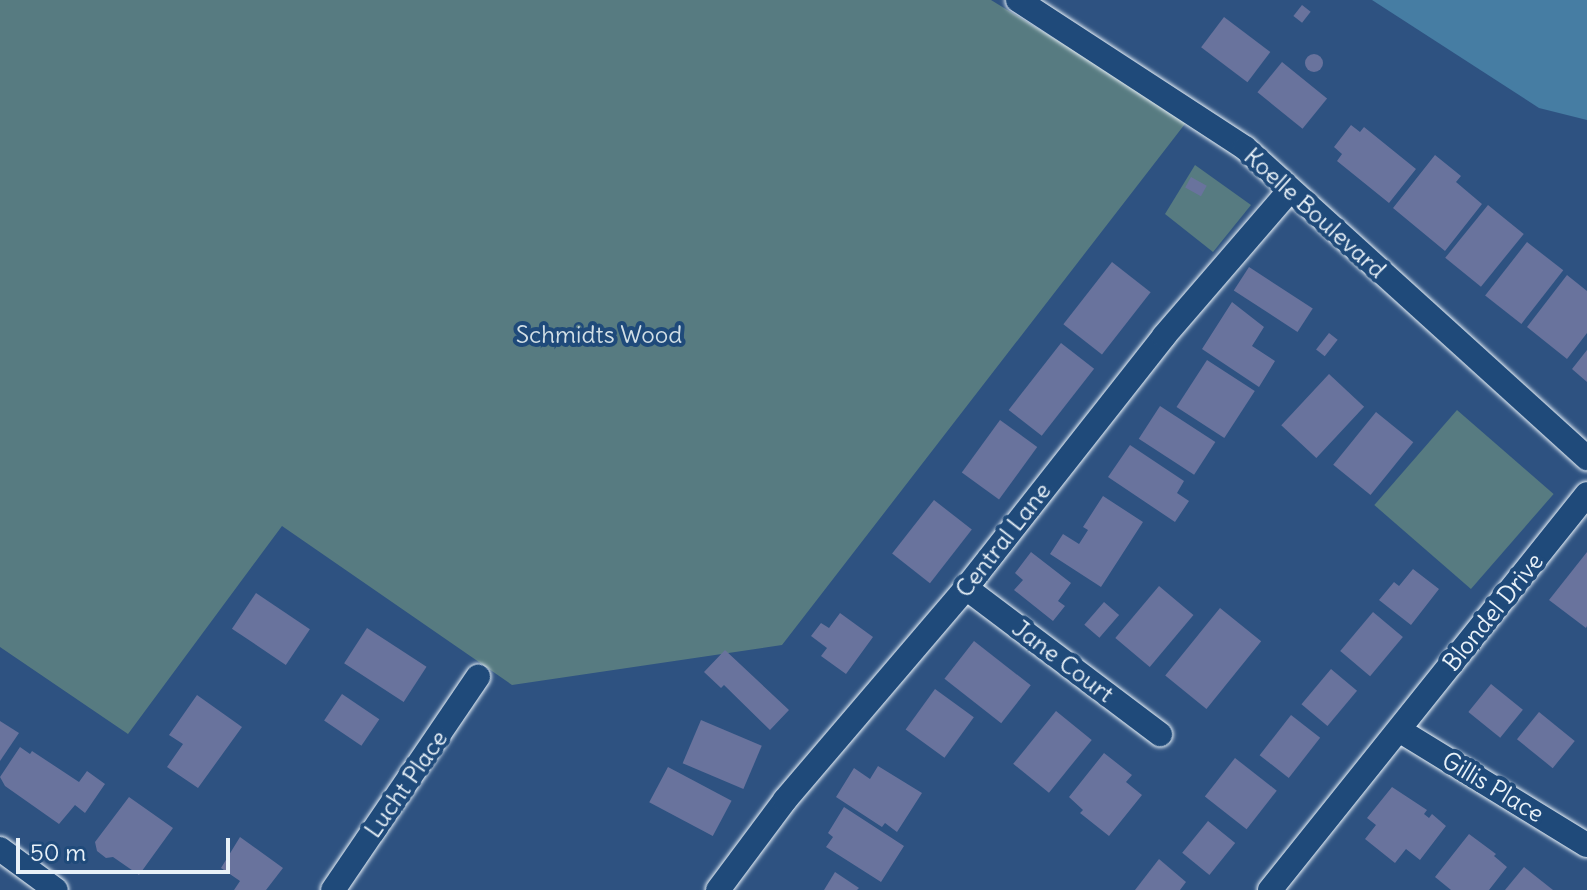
<!DOCTYPE html>
<style>
body{margin:0}
#map{position:relative;width:1587px;height:890px;overflow:hidden;background:#2e5281;font-family:Delius,sans-serif}
div>[style]{position:absolute}
.green>*{inset:0;background:#577b81;transform-origin:0 0}
.water>*{inset:0;background:#467da3}
.building>*{inset:0;background:#69739d;transform-origin:0 0}
.round{border-radius:50%}
.roads{filter:drop-shadow(0 0 2px #e8f1f8) drop-shadow(0 0 2px #e8f1f8)}
.street>*{height:24px;margin:-12px;padding:0 12px;transform-origin:12px;border-radius:12px;background:#1f4a7a}
span{translate:-50% -50%;white-space:nowrap;text-align:center;line-height:1.15;-webkit-text-stroke:8px #1f4a7a;paint-order:stroke}
.street-label{font-size:24px;color:#e8f1f8}
.park-label{font-size:24px;color:#d2dfe6}
.scale{position:absolute;left:16px;top:838px;width:214px;height:36px;box-sizing:border-box;border:4px solid #e8f1f8;border-top:0;padding-left:10px;font-size:24px;line-height:28px;white-space:nowrap;color:#e8f1f8;-webkit-text-stroke:6px #1f4a7a;paint-order:stroke}
</style>
<div id="map">
<div class="green">
<i style="clip-path:polygon(0 0,991px 0,1188px 120px,782px 645px,512px 685px,282px 526px,128px 734px,0 647px)"></i>
<i style="clip-path:polygon(1195px 165px,1251px 205px,1213px 252px,1165px 214px)"></i>
<i style="left:1457px;top:410px;width:128px;height:126px;rotate:41deg"></i>
</div>
<div class="water">
<i style="clip-path:polygon(1372px 0,1587px 0,1587px 120px,1539px 108px)"></i>
</div>
<div class="building">
<i style="left:1302px;top:5px;width:11px;height:14px;rotate:38deg"></i>
<i style="left:1224px;top:17px;width:58px;height:38px;rotate:37deg"></i>
<i class="round" style="left:1305px;top:54px;width:18px;height:18px"></i>
<i style="left:1282px;top:62px;width:58px;height:39px;rotate:39deg"></i>
<i style="clip-path:polygon(1351px 125px,1360px 132px,1364px 127px,1416px 169px,1389px 203px,1337px 161px,1342px 154px,1334px 147px)"></i>
<i style="clip-path:polygon(1435px 155px,1461px 176px,1456px 182px,1482px 204px,1445px 251px,1393px 208px)"></i>
<i style="left:1191px;top:177px;width:18px;height:12px;rotate:29deg"></i>
<i style="left:1488px;top:205px;width:46px;height:68px;rotate:39deg"></i>
<i style="left:1527px;top:242px;width:46px;height:68px;rotate:38deg"></i>
<i style="left:1112px;top:262px;width:49px;height:79px;rotate:38deg"></i>
<i style="left:1249px;top:267px;width:76px;height:28px;rotate:33deg"></i>
<i style="clip-path:polygon(1567px 275px,1587px 291px,1587px 333px,1567px 359px,1527px 327px)"></i>
<i style="clip-path:polygon(1232px 302px,1264px 327px,1252px 346px,1275px 361px,1259px 387px,1202px 349px)"></i>
<i style="left:1329px;top:333px;width:11px;height:21px;rotate:38deg"></i>
<i style="left:1061px;top:343px;width:42px;height:85px;rotate:38deg"></i>
<i style="clip-path:polygon(1587px 350px,1587px 382px,1572px 369px)"></i>
<i style="left:1207px;top:360px;width:57px;height:56px;rotate:33deg"></i>
<i style="left:1329px;top:374px;width:48px;height:70px;rotate:43deg"></i>
<i style="left:1160px;top:406px;width:66px;height:39px;rotate:33deg"></i>
<i style="left:1376px;top:412px;width:48px;height:68px;rotate:39deg"></i>
<i style="left:1000px;top:420px;width:46px;height:65px;rotate:36deg"></i>
<i style="clip-path:polygon(1130px 445px,1184px 481px,1177px 493px,1189px 501px,1175px 522px,1108px 477px)"></i>
<i style="clip-path:polygon(1103px 496px,1143px 522px,1101px 587px,1050px 554px,1063px 534px,1079px 544px,1088px 530px,1083px 527px)"></i>
<i style="left:934px;top:500px;width:48px;height:68px;rotate:38deg"></i>
<i style="clip-path:polygon(1031px 552px,1071px 583px,1058px 601px,1065px 606px,1053px 621px,1014px 590px,1023px 580px,1015px 573px)"></i>
<i style="clip-path:polygon(1587px 552px,1587px 626px,1586px 628px,1549px 600px)"></i>
<i style="clip-path:polygon(1413px 569px,1439px 589px,1411px 625px,1379px 600px,1394px 582px,1399px 586px)"></i>
<i style="left:1159px;top:586px;width:45px;height:68px;rotate:40deg"></i>
<i style="left:256px;top:593px;width:65px;height:43px;rotate:34deg"></i>
<i style="left:1104px;top:602px;width:20px;height:30px;rotate:41deg"></i>
<i style="left:1220px;top:608px;width:53px;height:87px;rotate:39deg"></i>
<i style="left:1373px;top:612px;width:39px;height:51px;rotate:40deg"></i>
<i style="clip-path:polygon(840px 613px,873px 637px,846px 674px,821px 656px,827px 648px,811px 636px,821px 623px,829px 628px)"></i>
<i style="left:367px;top:628px;width:71px;height:42px;rotate:33deg"></i>
<i style="left:974px;top:641px;width:72px;height:48px;rotate:38deg"></i>
<i style="clip-path:polygon(725px 650px,789px 710px,770px 730px,724px 685px,721px 688px,704px 672px)"></i>
<i style="left:1331px;top:669px;width:34px;height:46px;rotate:40deg"></i>
<i style="left:1491px;top:684px;width:41px;height:36px;rotate:39deg"></i>
<i style="left:935px;top:689px;width:48px;height:50px;rotate:36deg"></i>
<i style="left:342px;top:694px;width:45px;height:32px;rotate:34deg"></i>
<i style="clip-path:polygon(197px 695px,242px 727px,198px 788px,167px 767px,183px 744px,169px 735px)"></i>
<i style="left:1056px;top:711px;width:46px;height:68px;rotate:39deg"></i>
<i style="left:1539px;top:712px;width:46px;height:35px;rotate:39deg"></i>
<i style="left:1291px;top:715px;width:37px;height:51px;rotate:38deg"></i>
<i style="left:701px;top:720px;width:66px;height:47px;rotate:23deg"></i>
<i style="clip-path:polygon(0 721px,19px 733px,0 761px)"></i>
<i style="clip-path:polygon(20px 747px,30px 754px,32px 751px,79px 782px,87px 771px,105px 784px,85px 813px,75px 805px,59px 824px,5px 786px,0 777px)"></i>
<i style="clip-path:polygon(1104px 753px,1132px 775px,1126px 782px,1142px 795px,1109px 836px,1080px 813px,1083px 810px,1069px 797px)"></i>
<i style="left:1235px;top:758px;width:53px;height:49px;rotate:38deg"></i>
<i style="clip-path:polygon(878px 766px,922px 793px,897px 832px,885px 823px,882px 827px,836px 797px,854px 768px,870px 779px)"></i>
<i style="left:668px;top:767px;width:72px;height:40px;rotate:28deg"></i>
<i style="clip-path:polygon(1392px 787px,1427px 810px,1424px 814px,1429px 818px,1432px 814px,1446px 826px,1420px 860px,1406px 849px,1395px 863px,1365px 839px,1376px 825px,1367px 818px)"></i>
<i style="clip-path:polygon(129px 797px,173px 828px,139px 875px,113px 857px,106px 858px,97px 851px,95px 842px)"></i>
<i style="clip-path:polygon(844px 807px,904px 846px,881px 882px,826px 847px,833px 837px,828px 833px)"></i>
<i style="left:1208px;top:821px;width:35px;height:41px;rotate:39deg"></i>
<i style="clip-path:polygon(1469px 834px,1496px 854px,1494px 856px,1507px 867px,1489px 890px,1451px 890px,1435px 877px)"></i>
<i style="clip-path:polygon(240px 837px,283px 868px,266px 890px,234px 890px,240px 881px,221px 868px)"></i>
<i style="clip-path:polygon(1159px 859px,1186px 882px,1180px 890px,1135px 890px)"></i>
<i style="clip-path:polygon(1524px 867px,1553px 890px,1505px 890px)"></i>
<i style="clip-path:polygon(835px 872px,859px 888px,857px 890px,824px 890px)"></i>
</div>
<div class="roads">
<div class="street">
<i style="left:1018px;top:0;width:271px;rotate:33.1deg"></i>
<i style="left:1245px;top:148px;width:462px;rotate:42.2deg"></i>
<i style="left:966px;top:588px;width:243px;rotate:37deg"></i>
<i style="left:1399px;top:730px;width:220px;rotate:31.5deg"></i>
<i style="left:0;top:849px;width:69px;rotate:36.2deg"></i>
<i style="left:333px;top:890px;width:258px;rotate:-55.8deg"></i>
<i style="left:718px;top:890px;width:112px;rotate:-53.3deg"></i>
<i style="left:785px;top:800px;width:279px;rotate:-49.5deg"></i>
<i style="left:966px;top:588px;width:320px;rotate:-51.8deg"></i>
<i style="left:1164px;top:336px;width:191px;rotate:-49.2deg"></i>
<i style="left:1270px;top:890px;width:507px;rotate:-51.32deg"></i>
</div>
</div>
<div class="street-label">
<span style="left:1315px;top:213px;rotate:42deg">Koelle Boulevard</span>
<span style="left:1003px;top:540px;rotate:-52deg">Central Lane</span>
<span style="left:1493px;top:612px;rotate:-51deg">Blondel Drive</span>
<span style="left:1063px;top:661px;rotate:37deg">Jane Court</span>
<span style="left:406px;top:784px;rotate:-55deg">Lucht Place</span>
<span style="left:1493px;top:787px;rotate:31deg">Gillis Place</span>
</div>
<div class="park-label">
<span style="left:599px;top:335px">Schmidts Wood</span>
</div>
<div class="scale">50 m</div>
</div>
